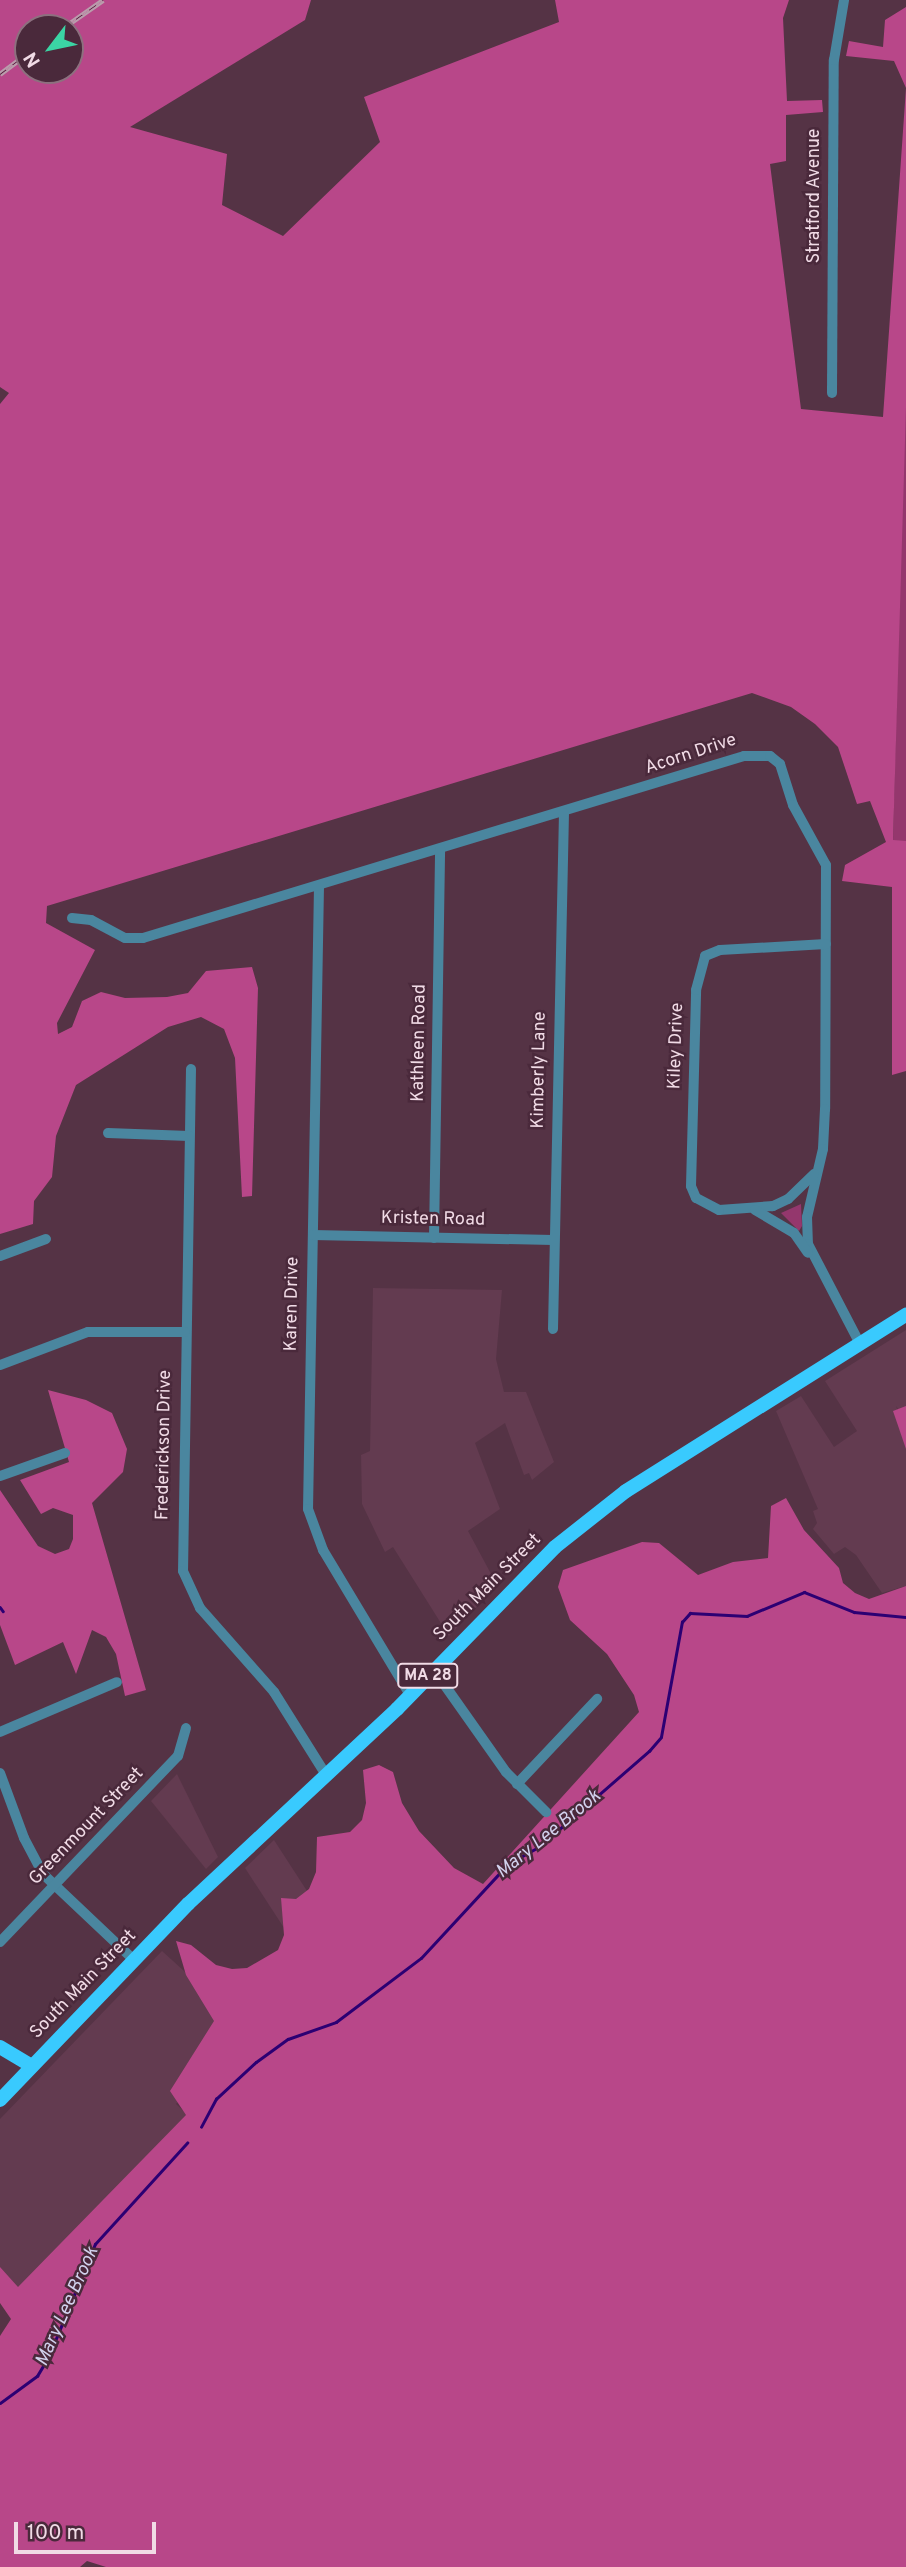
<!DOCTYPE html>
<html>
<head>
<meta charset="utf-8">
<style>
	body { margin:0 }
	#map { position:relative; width:906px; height:2567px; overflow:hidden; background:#553345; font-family:Overpass,sans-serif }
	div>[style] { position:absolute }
	.built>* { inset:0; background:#633b50 }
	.green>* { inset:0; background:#94376d }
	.forest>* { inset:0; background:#b84789 }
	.stream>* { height:2.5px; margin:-1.25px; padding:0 1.25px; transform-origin:1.25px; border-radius:1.25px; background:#2c0073 }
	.minor>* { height:10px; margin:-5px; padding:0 5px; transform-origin:5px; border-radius:5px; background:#4a869f }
	.major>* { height:14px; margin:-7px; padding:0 7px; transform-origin:7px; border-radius:7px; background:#39cafe }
	.rail>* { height:5px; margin-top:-2.5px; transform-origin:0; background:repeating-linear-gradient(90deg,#4a293b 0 8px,#b99eac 0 16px); box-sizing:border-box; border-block:2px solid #b99eac }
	span { translate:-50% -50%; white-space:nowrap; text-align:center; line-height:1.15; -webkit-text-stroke:5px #4a293b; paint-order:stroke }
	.shield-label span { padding:2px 5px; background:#4a293b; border:2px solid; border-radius:5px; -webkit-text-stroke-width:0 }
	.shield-label { font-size:16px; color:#f1dbe6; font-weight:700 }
	.street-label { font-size:18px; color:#f1dbe6 }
	.water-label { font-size:19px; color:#d2d1ed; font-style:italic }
	.north { position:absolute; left:14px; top:14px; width:70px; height:70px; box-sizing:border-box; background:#4a293b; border:2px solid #8d707f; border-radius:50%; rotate:238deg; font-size:19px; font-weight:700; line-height:28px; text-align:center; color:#f1dbe6 }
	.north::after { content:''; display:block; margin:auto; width:24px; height:32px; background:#3bd4a4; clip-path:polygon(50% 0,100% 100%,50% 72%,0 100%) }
	.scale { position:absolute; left:14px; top:2522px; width:142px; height:32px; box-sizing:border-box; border:4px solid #f1dbe6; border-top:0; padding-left:9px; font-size:21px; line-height:24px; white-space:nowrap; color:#f1dbe6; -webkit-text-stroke:5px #4a293b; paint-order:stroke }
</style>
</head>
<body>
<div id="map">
	<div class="built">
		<div style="clip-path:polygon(373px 1288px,502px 1290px,496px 1359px,504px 1392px,526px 1392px,554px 1462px,532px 1480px,529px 1473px,524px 1475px,505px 1423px,475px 1443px,500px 1509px,468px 1531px,497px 1585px,449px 1636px,393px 1547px,385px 1552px,362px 1504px,361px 1455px,370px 1451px)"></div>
		<div style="clip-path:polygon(906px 1330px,906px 1421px,896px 1406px,906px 1436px,906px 1586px,882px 1593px,856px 1555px,845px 1547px,834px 1554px,813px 1529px,817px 1523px,813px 1511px,818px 1509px,776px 1411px,801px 1396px,834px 1447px,857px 1431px,825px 1381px)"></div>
		<div style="clip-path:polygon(177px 1774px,218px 1857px,206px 1869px,151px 1801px)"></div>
		<div style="clip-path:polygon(274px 1840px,355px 1965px,323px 1988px,245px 1868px)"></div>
		<div style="clip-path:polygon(162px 1951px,248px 2029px,176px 2104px,205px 2131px,55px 2317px,0 2303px,0 2119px)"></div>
	</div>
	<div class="green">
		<div style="clip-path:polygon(904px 407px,906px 407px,906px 841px,893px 841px)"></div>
		<div style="clip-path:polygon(801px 1204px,802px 1226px,799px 1231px,781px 1213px)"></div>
	</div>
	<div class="forest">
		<div style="clip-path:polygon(evenodd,0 0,311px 0,305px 20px,130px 127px,227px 154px,222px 205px,283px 236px,380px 142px,364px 97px,559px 22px,555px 0,789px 0,783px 18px,787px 101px,822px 100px,823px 112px,786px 115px,786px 161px,770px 164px,801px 409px,883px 417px,906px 88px,894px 61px,846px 56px,849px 41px,883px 47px,885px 20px,906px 7px,906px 407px,893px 840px,906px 841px,906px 1071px,892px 1075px,892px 887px,842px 881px,845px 865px,886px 842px,870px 801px,857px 804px,838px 747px,815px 724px,791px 707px,752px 693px,47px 906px,46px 923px,95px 950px,57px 1023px,58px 1034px,72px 1027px,82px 1001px,101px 992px,125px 998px,167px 997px,188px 993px,206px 971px,252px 967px,258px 988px,252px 1196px,242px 1197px,235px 1058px,224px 1029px,201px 1017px,168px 1027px,76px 1085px,56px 1136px,52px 1177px,34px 1201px,33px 1224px,0 1234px,0 404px,9px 393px,0 387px,0 0,28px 28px,70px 28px,70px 70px,28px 70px,28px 28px)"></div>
		<div style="clip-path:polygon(48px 1390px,86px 1400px,112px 1413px,127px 1449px,123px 1472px,92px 1503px,146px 1690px,125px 1696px,116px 1654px,106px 1637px,92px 1630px,76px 1674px,63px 1642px,15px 1665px,0 1625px,0 1490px,38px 1546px,55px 1554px,69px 1549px,73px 1539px,73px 1515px,53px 1508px,41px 1514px,20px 1480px,69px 1462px)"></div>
		<div style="clip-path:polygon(906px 1406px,906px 1449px,893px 1411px)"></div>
		<div style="clip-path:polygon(786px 1498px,804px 1530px,839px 1568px,843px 1583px,855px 1593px,869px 1599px,906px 1586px,906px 2567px,106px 2567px,87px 2561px,80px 2567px,0 2567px,0 2336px,11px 2319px,0 2303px,0 2267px,18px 2287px,186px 2115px,170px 2091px,214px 2021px,186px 1975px,176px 1941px,191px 1945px,216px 1965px,232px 1969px,247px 1968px,278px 1950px,284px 1935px,281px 1898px,296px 1899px,309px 1889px,316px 1872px,317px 1837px,350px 1832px,362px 1820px,366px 1803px,363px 1770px,379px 1765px,393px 1772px,402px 1803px,419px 1831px,454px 1868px,483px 1884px,639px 1712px,634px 1695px,607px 1654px,570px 1620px,558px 1587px,563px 1570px,642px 1542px,659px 1543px,698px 1575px,733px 1562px,768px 1558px,771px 1506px)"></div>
	</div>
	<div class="stream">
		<div style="left:0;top:1607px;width:5px;rotate:53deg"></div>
		<div style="left:201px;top:2127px;width:32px;rotate:-62deg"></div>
		<div style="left:216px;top:2099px;width:54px;rotate:-42.8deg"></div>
		<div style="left:256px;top:2062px;width:39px;rotate:-36deg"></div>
		<div style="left:288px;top:2039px;width:51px;rotate:-19.5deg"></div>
		<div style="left:336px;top:2022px;width:106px;rotate:-37deg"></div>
		<div style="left:421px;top:1958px;width:128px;rotate:-47.2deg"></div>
		<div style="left:508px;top:1864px;width:37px;rotate:-29deg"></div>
		<div style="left:540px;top:1846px;width:145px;rotate:-41.1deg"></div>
		<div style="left:649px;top:1751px;width:18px;rotate:-49deg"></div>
		<div style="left:661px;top:1737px;width:117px;rotate:-79.7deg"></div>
		<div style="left:682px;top:1622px;width:12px;rotate:-48deg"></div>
		<div style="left:690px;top:1613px;width:57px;rotate:3deg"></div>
		<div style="left:747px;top:1616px;width:62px;rotate:-22.8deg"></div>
		<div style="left:804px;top:1592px;width:54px;rotate:21.8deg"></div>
		<div style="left:854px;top:1612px;width:52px;rotate:5.5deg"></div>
		<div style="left:0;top:2403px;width:46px;rotate:-36.1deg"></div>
		<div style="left:37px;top:2376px;width:21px;rotate:-59deg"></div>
		<div style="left:48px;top:2358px;width:123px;rotate:-67.6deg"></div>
		<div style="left:95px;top:2244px;width:137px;rotate:-47.7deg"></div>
	</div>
	<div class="minor">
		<div style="left:832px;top:393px;width:333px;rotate:-89.7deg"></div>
		<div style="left:834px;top:60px;width:61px;rotate:-80.5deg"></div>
		<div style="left:319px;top:886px;width:623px;rotate:91.01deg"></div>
		<div style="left:308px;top:1509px;width:44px;rotate:69.9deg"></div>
		<div style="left:323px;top:1550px;width:169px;rotate:59deg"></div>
		<div style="left:72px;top:918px;width:19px;rotate:6deg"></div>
		<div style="left:91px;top:920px;width:38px;rotate:28deg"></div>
		<div style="left:125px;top:938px;width:18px"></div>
		<div style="left:143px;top:938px;width:628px;rotate:-16.85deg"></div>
		<div style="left:744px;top:756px;width:26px"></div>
		<div style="left:770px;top:756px;width:13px;rotate:39deg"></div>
		<div style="left:780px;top:764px;width:43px;rotate:72.4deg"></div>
		<div style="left:793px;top:805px;width:68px;rotate:61.2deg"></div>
		<div style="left:826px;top:865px;width:244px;rotate:90.2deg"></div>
		<div style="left:825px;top:1109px;width:40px;rotate:92.9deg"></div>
		<div style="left:823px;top:1149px;width:70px;rotate:103.2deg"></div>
		<div style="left:807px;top:1217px;width:27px;rotate:88deg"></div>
		<div style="left:808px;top:1244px;width:113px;rotate:62.5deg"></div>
		<div style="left:191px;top:1069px;width:502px;rotate:90.91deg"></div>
		<div style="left:183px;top:1571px;width:41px;rotate:65.3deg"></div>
		<div style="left:200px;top:1608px;width:112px;rotate:48.6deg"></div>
		<div style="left:274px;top:1692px;width:98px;rotate:57.9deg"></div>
		<div style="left:108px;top:1133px;width:81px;rotate:2.1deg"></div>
		<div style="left:814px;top:1174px;width:36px;rotate:136deg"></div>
		<div style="left:788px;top:1199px;width:17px;rotate:155deg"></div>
		<div style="left:773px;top:1206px;width:54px;rotate:175.8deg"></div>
		<div style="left:719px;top:1210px;width:26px;rotate:-152deg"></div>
		<div style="left:696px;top:1198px;width:13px;rotate:-113deg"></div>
		<div style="left:691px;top:1186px;width:196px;rotate:-88.5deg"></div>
		<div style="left:696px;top:990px;width:35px;rotate:-75deg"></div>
		<div style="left:705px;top:956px;width:16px;rotate:-22deg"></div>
		<div style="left:720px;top:950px;width:106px;rotate:-3.2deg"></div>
		<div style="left:755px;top:1210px;width:45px;rotate:30.5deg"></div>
		<div style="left:794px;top:1233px;width:24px;rotate:55deg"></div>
		<div style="left:313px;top:1235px;width:240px;rotate:1.2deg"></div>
		<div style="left:434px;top:1238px;width:389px;rotate:-89.1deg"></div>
		<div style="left:0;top:1256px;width:49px;rotate:-20.3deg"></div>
		<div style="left:553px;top:1329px;width:516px;rotate:-88.78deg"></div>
		<div style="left:0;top:1365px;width:94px;rotate:-20.6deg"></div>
		<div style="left:88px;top:1332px;width:97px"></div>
		<div style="left:0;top:1476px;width:69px;rotate:-19.5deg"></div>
		<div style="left:434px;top:1670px;width:125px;rotate:54.8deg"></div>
		<div style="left:506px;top:1772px;width:57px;rotate:45deg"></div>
		<div style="left:0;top:1732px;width:127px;rotate:-23.1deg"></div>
		<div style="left:0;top:1773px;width:69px;rotate:69.7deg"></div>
		<div style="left:24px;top:1838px;width:41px;rotate:62.2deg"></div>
		<div style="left:43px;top:1874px;width:125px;rotate:43.4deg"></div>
		<div style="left:517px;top:1784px;width:117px;rotate:-46.7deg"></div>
		<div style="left:0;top:1942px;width:257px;rotate:-46.3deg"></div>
		<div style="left:178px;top:1756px;width:29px;rotate:-74deg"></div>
	</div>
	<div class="major">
		<div style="left:0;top:2047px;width:37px;rotate:31deg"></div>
		<div style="left:0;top:2100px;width:272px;rotate:-46.2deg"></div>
		<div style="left:188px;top:1904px;width:286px;rotate:-43deg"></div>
		<div style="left:397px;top:1709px;width:226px;rotate:-45.7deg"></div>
		<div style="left:555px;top:1547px;width:90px;rotate:-38.3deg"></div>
		<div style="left:626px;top:1491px;width:331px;rotate:-32.2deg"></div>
	</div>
	<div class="rail">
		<div style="left:63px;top:28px;width:49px;rotate:-35deg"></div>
		<div style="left:0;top:74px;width:35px;rotate:-37deg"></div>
	</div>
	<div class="shield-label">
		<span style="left:428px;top:1676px">MA 28</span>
	</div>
	<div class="street-label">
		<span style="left:815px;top:196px;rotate:-90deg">Stratford Avenue</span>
		<span style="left:691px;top:755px;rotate:-18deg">Acorn Drive</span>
		<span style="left:420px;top:1043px;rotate:-89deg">Kathleen Road</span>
		<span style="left:677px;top:1046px;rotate:-88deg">Kiley Drive</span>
		<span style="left:540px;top:1070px;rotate:-89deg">Kimberly Lane</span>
		<span style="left:433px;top:1220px;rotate:1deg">Kristen Road</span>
		<span style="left:293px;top:1304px;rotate:-89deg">Karen Drive</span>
		<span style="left:165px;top:1445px;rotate:-89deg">Frederickson Drive</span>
		<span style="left:488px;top:1588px;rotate:-45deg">South Main Street</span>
		<span style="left:87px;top:1827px;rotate:-46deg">Greenmount Street</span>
		<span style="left:84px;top:1985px;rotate:-46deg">South Main Street</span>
	</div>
	<div class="water-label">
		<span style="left:549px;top:1835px;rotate:-39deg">Mary Lee Brook</span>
		<span style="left:68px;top:2307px;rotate:-66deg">Mary Lee Brook</span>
	</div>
	<div class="north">N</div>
	<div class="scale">100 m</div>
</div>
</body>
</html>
